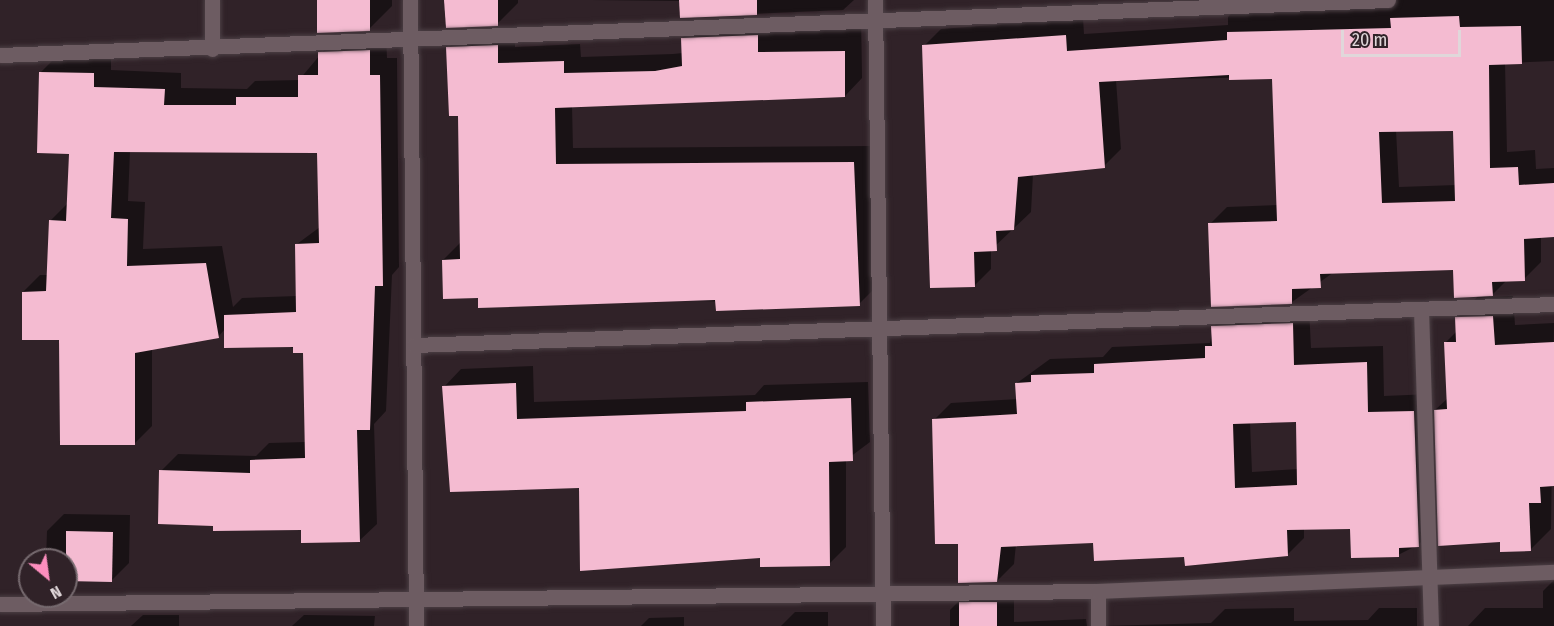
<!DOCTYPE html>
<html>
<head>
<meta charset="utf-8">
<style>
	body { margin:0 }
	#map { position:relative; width:1554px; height:626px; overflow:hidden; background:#302228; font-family:"Fira Sans Condensed",sans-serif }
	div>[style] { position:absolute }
	.shadow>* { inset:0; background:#0007 }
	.building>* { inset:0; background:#f4bbd1 }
	.roads { filter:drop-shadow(0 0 2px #4c4045) drop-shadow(0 0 2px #4c4045) }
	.minor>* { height:15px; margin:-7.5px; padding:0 7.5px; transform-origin:7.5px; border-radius:7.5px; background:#6d5c62 }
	span { translate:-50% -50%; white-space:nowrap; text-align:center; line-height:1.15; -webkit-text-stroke:6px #302228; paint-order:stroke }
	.north { position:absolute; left:18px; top:548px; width:60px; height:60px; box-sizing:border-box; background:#302228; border:2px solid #766a6f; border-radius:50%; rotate:151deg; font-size:16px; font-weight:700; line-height:24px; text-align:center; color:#e0d7da }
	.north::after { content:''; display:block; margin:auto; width:21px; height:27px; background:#fd8ebe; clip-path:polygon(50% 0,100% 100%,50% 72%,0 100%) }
	.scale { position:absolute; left:1341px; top:30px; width:120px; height:27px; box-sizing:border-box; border:3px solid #e0d7da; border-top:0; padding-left:8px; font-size:18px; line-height:21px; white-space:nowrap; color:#e0d7da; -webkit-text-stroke:4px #302228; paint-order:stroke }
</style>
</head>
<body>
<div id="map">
	<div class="shadow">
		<div style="clip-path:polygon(318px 0,392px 0,392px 6px,369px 29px)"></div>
		<div style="clip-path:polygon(446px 0,518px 0,518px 3px,497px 24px)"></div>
		<div style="clip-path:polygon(590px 0,854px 0,843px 10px,681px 17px,680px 1px)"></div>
		<div style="clip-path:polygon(evenodd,1244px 0,1554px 0,1554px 61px,1505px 63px,1507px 152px,1535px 150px,1536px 169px,1554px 168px,1554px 236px,1541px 236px,1541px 262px,1524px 279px,1507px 280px,1490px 297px,1513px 296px,1515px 325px,1554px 323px,1551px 529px,1530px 550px,1501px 541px,1435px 410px,1448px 398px,1445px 343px,1457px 331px,1457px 318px,1479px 295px,1455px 268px,1334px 272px,1292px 302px,1210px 224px,1227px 207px,1278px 205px,1273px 77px,1116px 80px,1121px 149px,1104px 166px,1033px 174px,1031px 212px,991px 250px,991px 269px,974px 286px,924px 46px,941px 29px,1083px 18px,1084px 34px,1228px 25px,1228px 17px,1244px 0,1396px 130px,1455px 130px,1456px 185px,1399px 187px,1396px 130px)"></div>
		<div style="clip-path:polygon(861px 15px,862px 78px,845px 96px,572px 106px,573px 148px,871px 146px,876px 287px,859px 304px,479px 297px,443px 260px,460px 243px,460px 114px,448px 48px,465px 31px,515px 29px,515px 47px,580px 44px,581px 57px,673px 54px,683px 53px,682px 38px,699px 21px)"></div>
		<div style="clip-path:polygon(evenodd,386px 34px,387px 58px,397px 58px,399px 267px,392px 275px,386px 411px,374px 424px,377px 524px,359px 541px,303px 528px,214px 524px,161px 471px,178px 454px,256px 456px,269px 443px,306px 442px,304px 351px,225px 329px,218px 337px,152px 348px,152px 426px,135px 443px,23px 292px,40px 275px,48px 275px,51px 220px,68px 203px,70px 152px,41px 72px,58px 55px,111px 57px,111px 70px,181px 73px,181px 88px,247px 89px,255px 81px,299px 80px,336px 36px,386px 34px,130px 151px,318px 152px,320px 227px,297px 244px,297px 296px,242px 298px,233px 307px,222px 246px,143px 249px,145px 202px,128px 201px,130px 151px)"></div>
		<div style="clip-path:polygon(evenodd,1309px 307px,1311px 348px,1383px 346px,1384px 396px,1431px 394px,1435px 528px,1418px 545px,1398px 555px,1352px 528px,1304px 529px,1304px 538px,1287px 555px,1186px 555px,1095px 541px,1016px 544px,1014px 564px,997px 581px,959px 542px,934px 420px,951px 403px,1018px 399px,1017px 383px,1050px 359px,1103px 357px,1112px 347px,1210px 343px,1213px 327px,1230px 310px,1309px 307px,1297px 420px,1298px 469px,1252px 472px,1250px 422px,1297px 420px)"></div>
		<div style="clip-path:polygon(533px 366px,534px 402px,755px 395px,764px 385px,868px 382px,870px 442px,846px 460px,846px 547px,829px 564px,761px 557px,582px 570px,580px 487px,444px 387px,461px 369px)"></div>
		<div style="clip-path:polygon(64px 514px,130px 515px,129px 563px,112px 580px,66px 580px,66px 560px,46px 560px,47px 531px)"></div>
		<div style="clip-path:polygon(1554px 580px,1554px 626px,1468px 626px,1485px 608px,1543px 608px,1543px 591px)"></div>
		<div style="clip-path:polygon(1014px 586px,1014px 622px,1086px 619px,1087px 626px,950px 626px,950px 610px,967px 593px)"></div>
		<div style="clip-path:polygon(1294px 608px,1294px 621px,1368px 620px,1379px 608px,1417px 608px,1417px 626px,1101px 626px,1211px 623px,1225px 609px)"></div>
		<div style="clip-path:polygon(795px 612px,828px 612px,828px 626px,781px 626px)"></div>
		<div style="clip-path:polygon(143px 615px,179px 615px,179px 626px,131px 626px)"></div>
		<div style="clip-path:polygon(304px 615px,375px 616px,374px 626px,292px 626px)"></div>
		<div style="clip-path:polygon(684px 617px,684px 626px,641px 626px,649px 618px)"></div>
	</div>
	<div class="building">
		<div style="clip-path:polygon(317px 0,370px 0,370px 31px,317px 33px)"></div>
		<div style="clip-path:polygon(444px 0,498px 0,498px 26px,446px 28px)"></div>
		<div style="clip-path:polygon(679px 0,757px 0,757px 15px,680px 18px)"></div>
		<div style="clip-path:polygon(evenodd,1459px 16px,1460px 27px,1521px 26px,1522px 64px,1489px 65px,1490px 168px,1518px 167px,1519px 185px,1554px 183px,1554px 237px,1524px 239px,1525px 281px,1492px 282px,1493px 296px,1454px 298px,1453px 270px,1320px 274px,1321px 288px,1292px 289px,1292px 304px,1211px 307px,1208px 223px,1277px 221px,1272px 79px,1229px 80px,1229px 75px,1099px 82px,1105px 168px,1018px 177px,1014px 230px,996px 231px,997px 251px,974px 252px,975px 287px,930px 288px,922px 45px,1066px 35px,1067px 51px,1227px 40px,1227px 32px,1391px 28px,1390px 18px,1459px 16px,1453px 131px,1455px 201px,1382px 203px,1379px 132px,1453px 131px)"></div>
		<div style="clip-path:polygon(758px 35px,758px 52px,845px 51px,845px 97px,555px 108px,556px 164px,854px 162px,860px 306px,716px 311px,715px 300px,478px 308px,478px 298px,443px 299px,442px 260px,460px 259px,458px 116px,449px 116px,446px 47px,498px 45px,498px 63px,564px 61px,564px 73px,655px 71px,682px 66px,681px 38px)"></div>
		<div style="clip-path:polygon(370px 50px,370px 75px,380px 75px,383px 286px,375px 286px,370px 430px,357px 430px,360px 542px,301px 543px,301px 530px,213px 531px,213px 526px,158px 524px,159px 470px,250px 473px,250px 460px,305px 458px,303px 353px,293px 353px,293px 347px,224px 348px,224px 315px,296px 312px,295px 244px,319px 243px,317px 153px,114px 152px,111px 218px,128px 219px,127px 266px,206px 263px,219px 338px,135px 353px,135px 445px,60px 445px,59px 340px,22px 340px,22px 292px,46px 291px,49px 220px,66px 221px,69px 154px,37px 153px,39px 72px,94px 73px,94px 87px,165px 89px,164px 105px,236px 105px,236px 97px,298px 97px,298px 75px,318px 75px,318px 52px)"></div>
		<div style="clip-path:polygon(1493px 316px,1495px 345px,1554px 342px,1554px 486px,1540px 487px,1541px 503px,1529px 503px,1531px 551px,1500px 552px,1500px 542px,1438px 546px,1434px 410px,1447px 409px,1444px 342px,1456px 342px,1455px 317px)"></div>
		<div style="clip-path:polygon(evenodd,1293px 323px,1294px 365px,1367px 362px,1368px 412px,1414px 411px,1419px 547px,1399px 548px,1399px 557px,1351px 558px,1350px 529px,1287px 530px,1288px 556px,1185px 566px,1184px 557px,1094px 561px,1093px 543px,1001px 547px,997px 582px,958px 583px,958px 544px,935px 544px,932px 419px,1017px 414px,1015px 383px,1031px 382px,1031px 375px,1094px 373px,1094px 364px,1205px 358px,1205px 346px,1212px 346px,1211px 326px,1293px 323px,1296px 422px,1297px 485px,1235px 488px,1233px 424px,1296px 422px)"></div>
		<div style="clip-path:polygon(516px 383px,517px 419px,746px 411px,746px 402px,851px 398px,853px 461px,829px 462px,830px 566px,760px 567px,760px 558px,580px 571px,579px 488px,450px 492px,442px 386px)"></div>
		<div style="clip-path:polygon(66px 531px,113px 532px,112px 582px,66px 581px)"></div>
		<div style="clip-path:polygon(959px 602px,997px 602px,997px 626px,959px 626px)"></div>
	</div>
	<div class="roads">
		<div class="minor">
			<div style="left:212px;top:0;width:49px;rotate:90deg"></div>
			<div style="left:410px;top:0;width:626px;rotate:89.45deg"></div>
			<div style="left:875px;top:0;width:626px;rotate:89.27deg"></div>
			<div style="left:0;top:55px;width:1389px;rotate:-2.27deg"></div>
			<div style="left:1421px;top:309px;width:317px;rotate:88.2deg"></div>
			<div style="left:414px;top:345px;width:1141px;rotate:-2.06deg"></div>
			<div style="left:1098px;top:591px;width:35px;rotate:90deg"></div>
			<div style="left:0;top:604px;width:1098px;rotate:-0.68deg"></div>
			<div style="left:1098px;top:591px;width:456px;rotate:-2.4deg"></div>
		</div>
	</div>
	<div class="north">N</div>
	<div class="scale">20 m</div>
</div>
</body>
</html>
